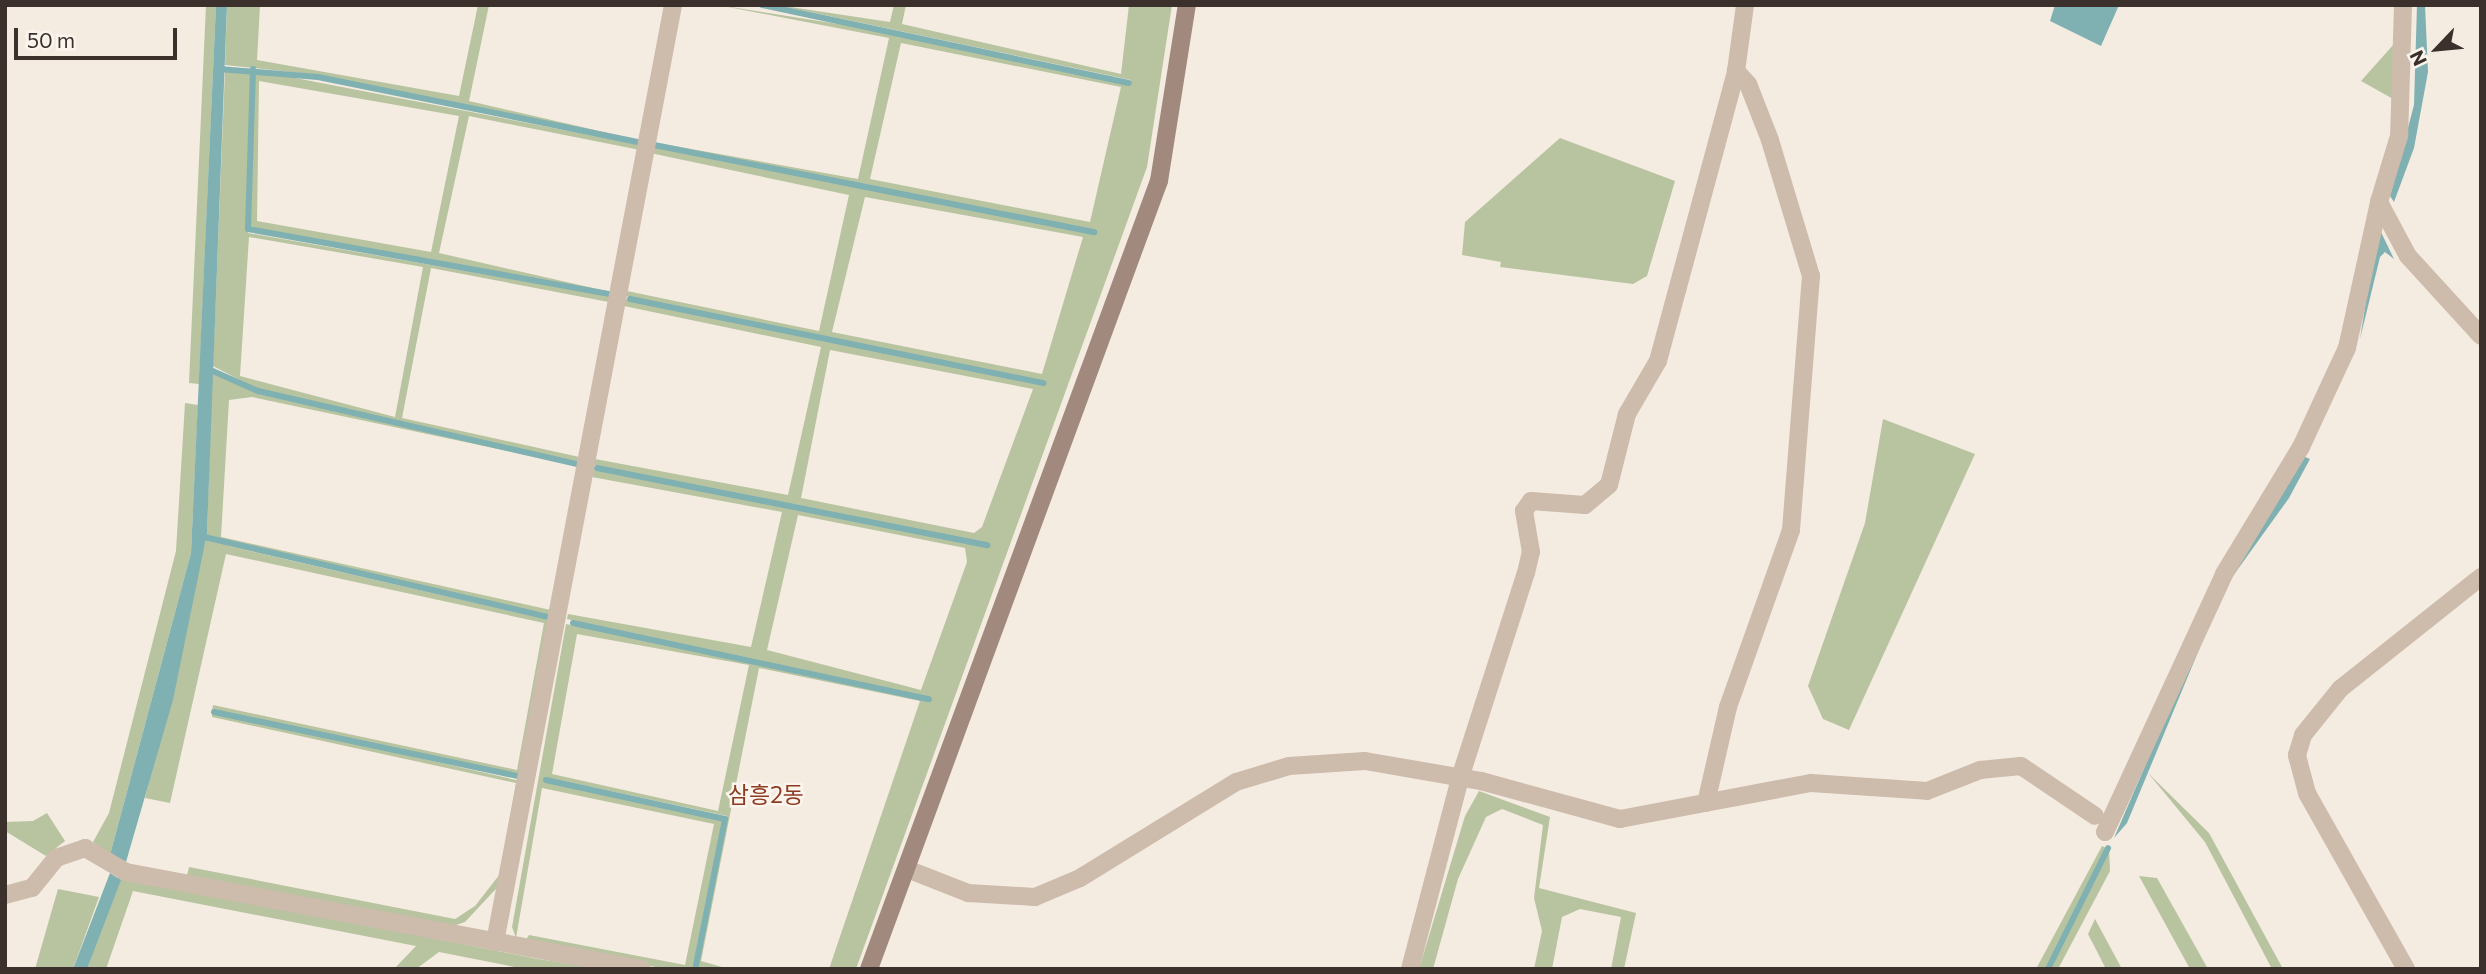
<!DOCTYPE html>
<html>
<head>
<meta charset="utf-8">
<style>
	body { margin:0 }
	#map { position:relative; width:2486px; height:974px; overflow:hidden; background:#f4ebe1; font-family:Commissioner,"Noto Sans KR",sans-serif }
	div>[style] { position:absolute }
	.green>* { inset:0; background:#b8c4a0 }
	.water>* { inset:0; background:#7fb0b2 }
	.stream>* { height:6px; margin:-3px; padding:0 3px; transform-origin:3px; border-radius:3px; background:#7fb0b2 }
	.street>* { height:18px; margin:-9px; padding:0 9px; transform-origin:9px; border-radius:9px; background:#cdbbac }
	.secondary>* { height:18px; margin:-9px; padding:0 9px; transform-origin:9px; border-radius:9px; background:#a18a7d }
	span { translate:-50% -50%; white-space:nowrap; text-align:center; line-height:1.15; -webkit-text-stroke:5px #fbf5ee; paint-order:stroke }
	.quarter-label { font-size:23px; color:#8c3b22 }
	.frame { position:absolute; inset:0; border:7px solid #3b302b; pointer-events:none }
	.north { position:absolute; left:2402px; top:14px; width:70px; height:70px; -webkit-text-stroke:5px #fbf5ee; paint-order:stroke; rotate:244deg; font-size:19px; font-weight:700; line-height:28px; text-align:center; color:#3b302b }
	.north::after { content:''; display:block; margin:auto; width:24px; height:32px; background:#3b302b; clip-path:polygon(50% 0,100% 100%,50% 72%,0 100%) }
	.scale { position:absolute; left:14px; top:28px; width:163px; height:32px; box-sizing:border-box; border:4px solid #3b302b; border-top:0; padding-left:9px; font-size:21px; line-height:24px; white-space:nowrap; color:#3b302b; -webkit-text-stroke:5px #fbf5ee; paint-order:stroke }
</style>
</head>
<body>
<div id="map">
	<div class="green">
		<div style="clip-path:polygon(206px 5px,216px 5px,199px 384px,189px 383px)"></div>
		<div style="clip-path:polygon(227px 5px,260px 5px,257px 60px,459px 96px,478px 5px,489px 5px,469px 101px,643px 141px,318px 75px,225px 65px)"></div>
		<div style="clip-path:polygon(evenodd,718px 5px,895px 33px,1130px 85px,1131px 80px,777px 5px,890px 22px,894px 5px,906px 5px,902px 24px,1121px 74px,1129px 5px,1172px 5px,1147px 167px,856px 969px,829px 969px,920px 701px,759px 668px,701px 961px,729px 969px,667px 969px,523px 944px,529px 935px,685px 965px,714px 824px,542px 788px,516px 938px,512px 927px,566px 624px,932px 698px,567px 619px,568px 614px,751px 647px,782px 512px,592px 477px,594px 469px,989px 546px,594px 465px,595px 459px,788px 495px,821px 347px,624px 306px,625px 299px,1046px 382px,626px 296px,627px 291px,819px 331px,849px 195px,650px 153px,651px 147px,1099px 231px,652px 142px,858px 179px,889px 38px,718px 5px,901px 43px,1121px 87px,1090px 222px,870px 179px,901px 43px,718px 5px,865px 197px,1083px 237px,1042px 374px,832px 332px,865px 197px,718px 5px,830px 350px,1033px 389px,982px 527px,974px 533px,801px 498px,830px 350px,718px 5px,798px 515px,965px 548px,967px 562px,921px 690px,767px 650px,798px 515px,718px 5px,577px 634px,749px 665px,718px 811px,552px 774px,577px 634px,718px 5px,550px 778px,727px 816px,696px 967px,722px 820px,550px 778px)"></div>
		<div style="clip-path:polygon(2394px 44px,2395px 100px,2361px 81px)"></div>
		<div style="clip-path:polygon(evenodd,251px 70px,248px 233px,615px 297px,614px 303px,431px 268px,402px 418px,584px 458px,584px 463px,259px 390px,213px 366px,225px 71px,251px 70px,249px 237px,423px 267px,395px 417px,240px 376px,249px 237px)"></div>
		<div style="clip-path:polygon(evenodd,254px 70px,641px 145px,640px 150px,469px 116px,439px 253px,615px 293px,250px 228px,254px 70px,259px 81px,459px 116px,431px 252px,257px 221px,259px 81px)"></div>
		<div style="clip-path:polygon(1560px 138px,1675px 181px,1647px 276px,1633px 284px,1500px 267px,1501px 262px,1462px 255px,1465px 222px)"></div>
		<div style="clip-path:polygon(212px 372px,259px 394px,583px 467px,252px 397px,229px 400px,221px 537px,555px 611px,554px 617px,223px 545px,554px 621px,525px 775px,212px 711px,525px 782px,506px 878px,465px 922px,450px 927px,187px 876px,189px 867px,455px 919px,475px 906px,500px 874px,516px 783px,212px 717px,212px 711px,213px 705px,517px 770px,544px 623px,226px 554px,170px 803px,145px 798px,207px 533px)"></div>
		<div style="clip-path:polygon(185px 403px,198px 405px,191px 553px,110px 855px,93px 842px,109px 813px,176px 551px)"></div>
		<div style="clip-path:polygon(1883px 419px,1975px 454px,1849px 730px,1823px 719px,1808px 686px,1865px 523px)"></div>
		<div style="clip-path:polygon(2148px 773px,2209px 833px,2283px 969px,2272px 969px,2205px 842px)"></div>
		<div style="clip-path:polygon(1479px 791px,1550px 817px,1539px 888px,1636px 913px,1624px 969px,1611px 969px,1621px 917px,1580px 909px,1562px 917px,1552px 969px,1534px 969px,1542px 931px,1534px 898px,1543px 825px,1502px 809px,1486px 817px,1458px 879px,1433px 969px,1419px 969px,1465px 816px)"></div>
		<div style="clip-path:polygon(47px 813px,65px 841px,46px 856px,5px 831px,5px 822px,33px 821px)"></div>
		<div style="clip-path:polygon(2102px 846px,2106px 848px,2093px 884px,2046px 969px,2036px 969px)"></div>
		<div style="clip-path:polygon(2109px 849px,2110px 871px,2058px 969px,2051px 969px)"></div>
		<div style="clip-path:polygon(119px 876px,538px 959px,602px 969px,525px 969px,439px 952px,416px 969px,394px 969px,416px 946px,133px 891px,106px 969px,87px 969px)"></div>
		<div style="clip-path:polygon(2139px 876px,2157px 878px,2208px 969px,2190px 969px)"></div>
		<div style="clip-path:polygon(58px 889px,99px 897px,73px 969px,35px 969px)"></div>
		<div style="clip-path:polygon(2095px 919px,2122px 969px,2106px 969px,2088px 934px)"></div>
	</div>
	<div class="water">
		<div style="clip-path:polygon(216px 5px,227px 5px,207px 533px,173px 700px,126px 862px,110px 855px,191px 553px)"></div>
		<div style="clip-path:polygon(2055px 5px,2119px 5px,2101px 46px,2050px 21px)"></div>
		<div style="clip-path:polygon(2417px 5px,2425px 5px,2428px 72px,2414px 148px,2394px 202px,2390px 196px,2414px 105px)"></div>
		<div style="clip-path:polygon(2378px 226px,2394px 259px,2385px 252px,2380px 257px,2360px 339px)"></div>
		<div style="clip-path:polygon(2303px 456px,2310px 459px,2289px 498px,2225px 587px,2127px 823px,2114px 838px,2229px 572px)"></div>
		<div style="clip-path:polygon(110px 873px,121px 880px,87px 969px,73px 969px)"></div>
	</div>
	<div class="stream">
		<div style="left:762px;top:5px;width:375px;rotate:12deg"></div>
		<div style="left:219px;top:69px;width:99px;rotate:4.6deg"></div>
		<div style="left:318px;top:77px;width:331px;rotate:11.5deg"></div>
		<div style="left:253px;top:69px;width:160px;rotate:91.8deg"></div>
		<div style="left:248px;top:229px;width:369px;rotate:10.2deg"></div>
		<div style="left:654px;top:145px;width:449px;rotate:11.2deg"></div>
		<div style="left:630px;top:299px;width:422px;rotate:11.5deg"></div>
		<div style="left:206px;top:368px;width:57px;rotate:23.9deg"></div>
		<div style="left:258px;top:391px;width:332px;rotate:12.9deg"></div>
		<div style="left:597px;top:468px;width:398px;rotate:11.2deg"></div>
		<div style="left:200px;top:536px;width:361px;rotate:13.1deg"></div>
		<div style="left:573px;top:623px;width:364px;rotate:12.1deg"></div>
		<div style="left:214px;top:712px;width:316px;rotate:11.9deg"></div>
		<div style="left:546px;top:780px;width:183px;rotate:12.3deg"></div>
		<div style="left:725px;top:819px;width:149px;rotate:101.2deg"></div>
		<div style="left:2048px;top:969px;width:135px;rotate:-63.6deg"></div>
	</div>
	<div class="street">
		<div style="left:2403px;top:5px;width:131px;rotate:91.7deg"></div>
		<div style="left:2399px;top:136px;width:69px;rotate:106.9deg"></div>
		<div style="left:2379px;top:202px;width:61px;rotate:61.8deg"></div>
		<div style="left:2408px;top:256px;width:108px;rotate:47.6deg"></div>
		<div style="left:1706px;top:803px;width:98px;rotate:-77.1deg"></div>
		<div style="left:1728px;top:707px;width:188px;rotate:-70.4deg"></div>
		<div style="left:1791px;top:530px;width:255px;rotate:-85.5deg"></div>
		<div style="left:1811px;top:276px;width:142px;rotate:-106.8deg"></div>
		<div style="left:1770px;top:140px;width:60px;rotate:-111.4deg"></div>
		<div style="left:1748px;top:84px;width:18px;rotate:-133deg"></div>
		<div style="left:2105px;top:832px;width:284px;rotate:-65.2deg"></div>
		<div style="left:2224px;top:574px;width:149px;rotate:-58.8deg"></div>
		<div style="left:2301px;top:447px;width:109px;rotate:-65.1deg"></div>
		<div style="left:2347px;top:348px;width:149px;rotate:-77.6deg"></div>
		<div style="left:907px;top:869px;width:66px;rotate:21.5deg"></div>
		<div style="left:968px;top:893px;width:67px;rotate:3.4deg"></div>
		<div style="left:1035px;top:897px;width:49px;rotate:-22.9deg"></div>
		<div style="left:1080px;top:878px;width:183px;rotate:-31.6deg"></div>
		<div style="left:1236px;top:782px;width:55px;rotate:-16.8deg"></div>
		<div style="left:1289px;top:766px;width:76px;rotate:-3.8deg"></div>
		<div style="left:1365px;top:761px;width:118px;rotate:9.8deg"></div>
		<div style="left:1481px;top:781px;width:144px;rotate:15.3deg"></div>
		<div style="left:1620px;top:819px;width:194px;rotate:-10.7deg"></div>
		<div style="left:1811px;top:783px;width:116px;rotate:3.9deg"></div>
		<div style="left:1927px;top:791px;width:57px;rotate:-21.6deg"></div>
		<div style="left:1980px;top:770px;width:41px;rotate:-5.6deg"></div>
		<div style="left:2021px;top:766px;width:89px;rotate:34deg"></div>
		<div style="left:5px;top:895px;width:28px;rotate:-15deg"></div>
		<div style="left:32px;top:888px;width:38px;rotate:-51deg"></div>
		<div style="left:56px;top:858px;width:31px;rotate:-19deg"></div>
		<div style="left:85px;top:848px;width:48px;rotate:30.3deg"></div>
		<div style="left:126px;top:872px;width:525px;rotate:10.65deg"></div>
		<div style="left:495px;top:942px;width:954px;rotate:-79.24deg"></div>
		<div style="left:1410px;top:969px;width:197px;rotate:-75.3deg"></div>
		<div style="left:1460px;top:778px;width:215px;rotate:-72.2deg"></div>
		<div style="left:1526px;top:573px;width:22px;rotate:-77deg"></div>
		<div style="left:1531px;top:552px;width:42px;rotate:-99.7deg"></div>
		<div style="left:1524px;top:511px;width:12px;rotate:-55deg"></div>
		<div style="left:1531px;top:501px;width:54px;rotate:4.2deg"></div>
		<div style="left:1585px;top:505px;width:31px;rotate:-40deg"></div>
		<div style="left:1609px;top:485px;width:73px;rotate:-75.8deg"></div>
		<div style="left:1627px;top:414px;width:61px;rotate:-59.7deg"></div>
		<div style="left:1658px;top:361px;width:300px;rotate:-74.9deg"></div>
		<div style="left:1736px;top:71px;width:67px;rotate:-82.2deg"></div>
		<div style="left:2406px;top:969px;width:202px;rotate:-119.4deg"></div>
		<div style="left:2307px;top:793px;width:39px;rotate:-105deg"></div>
		<div style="left:2297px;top:755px;width:21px;rotate:-73deg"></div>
		<div style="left:2303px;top:735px;width:59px;rotate:-51.2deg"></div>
		<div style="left:2340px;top:689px;width:180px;rotate:-38.5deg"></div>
	</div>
	<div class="secondary">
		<div style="left:869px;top:969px;width:840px;rotate:-69.8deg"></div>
		<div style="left:1159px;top:181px;width:178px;rotate:-81deg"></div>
	</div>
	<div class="quarter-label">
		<span style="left:766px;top:794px">삼흥2동</span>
	</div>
	<div class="frame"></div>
	<div class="north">N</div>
	<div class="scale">50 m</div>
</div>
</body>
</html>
